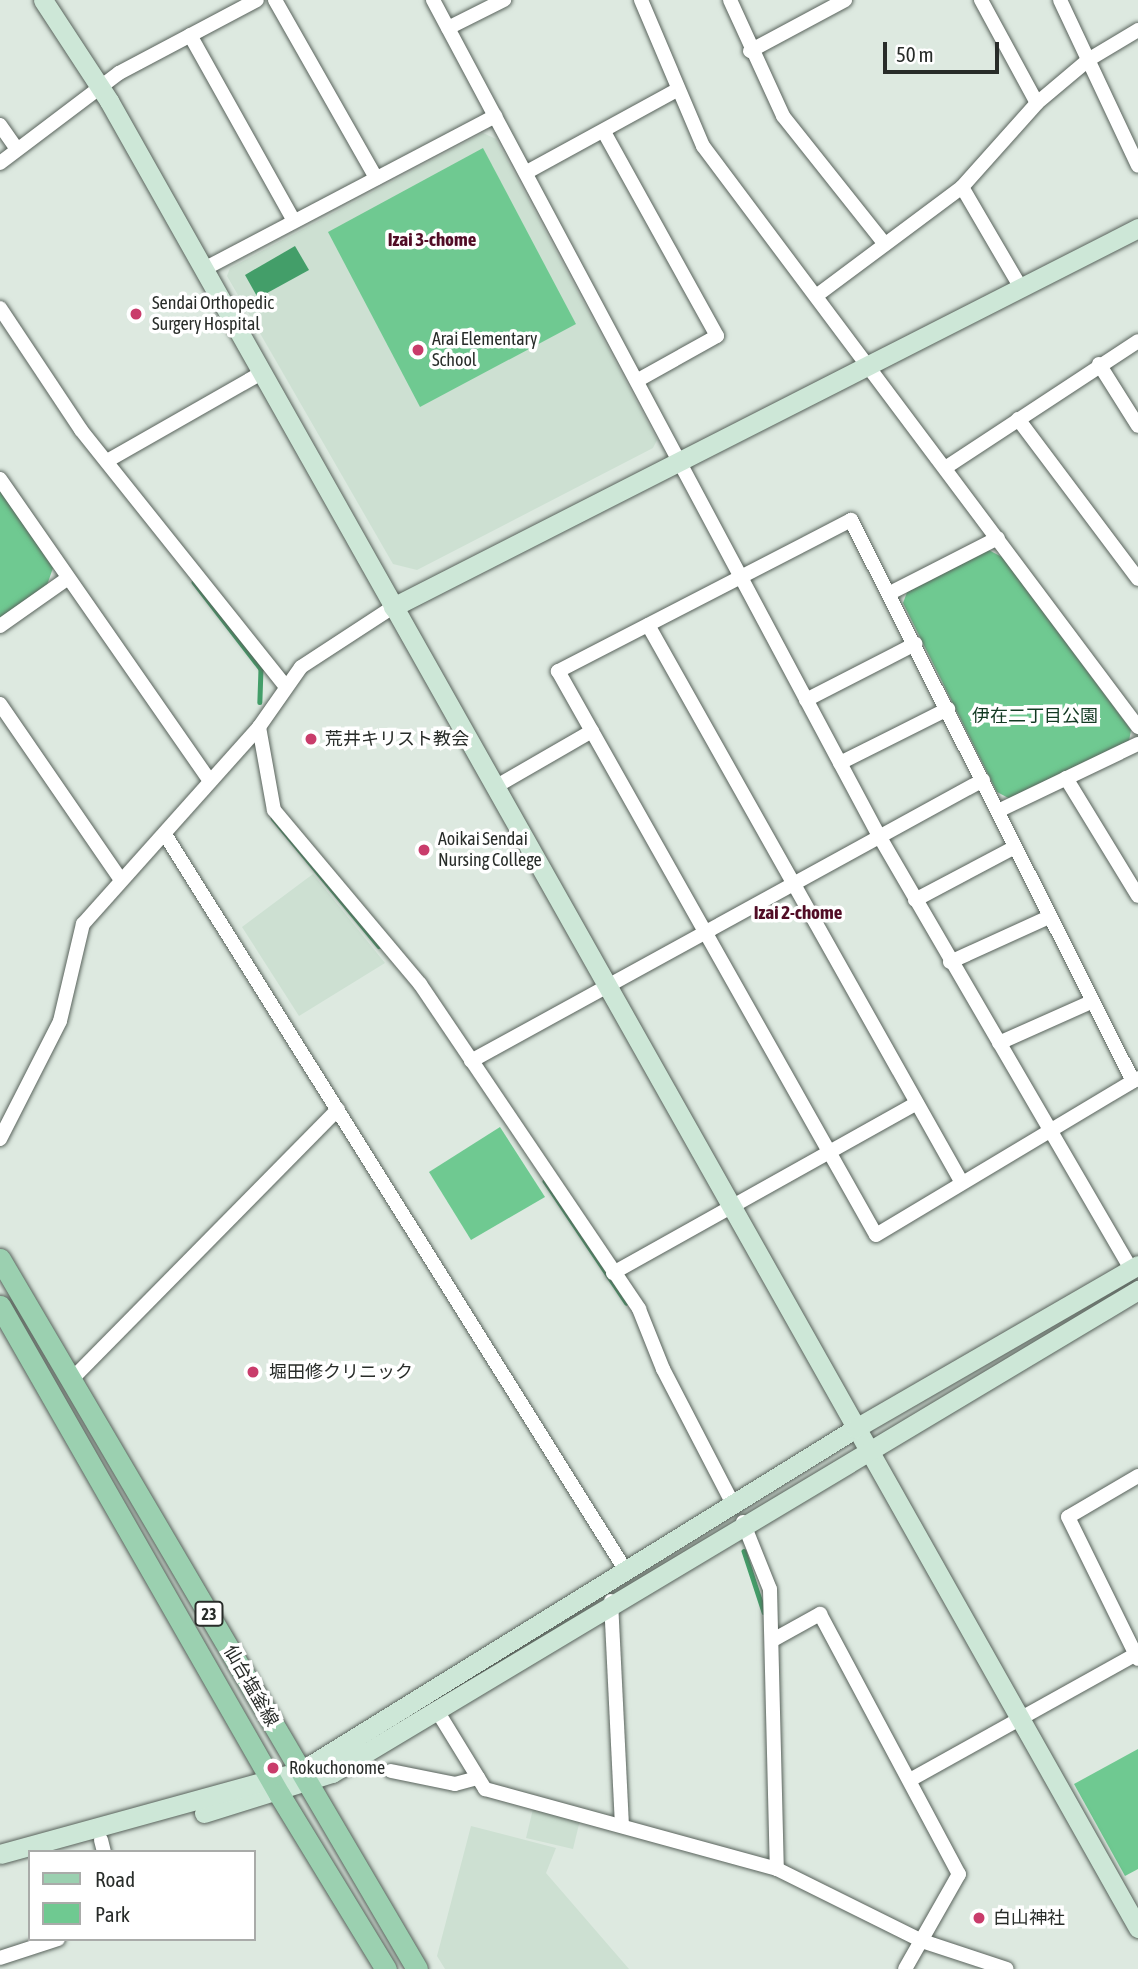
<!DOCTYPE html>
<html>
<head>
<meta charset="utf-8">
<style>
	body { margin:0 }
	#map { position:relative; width:1138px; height:1969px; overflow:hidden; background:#dde9e0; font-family:"Asap Condensed","Noto Sans JP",sans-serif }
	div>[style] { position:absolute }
	.built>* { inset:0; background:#cde0d2 }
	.green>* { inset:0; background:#6fc991 }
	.water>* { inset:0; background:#439e69 }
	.stream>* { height:4.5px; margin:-2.25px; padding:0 2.25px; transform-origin:2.25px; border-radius:2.25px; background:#439e69 }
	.roads { filter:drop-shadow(0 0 2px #59635c) drop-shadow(0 0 2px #59635c) }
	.street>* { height:14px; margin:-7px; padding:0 7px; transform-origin:7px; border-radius:7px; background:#fff }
	.secondary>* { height:19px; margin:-9.5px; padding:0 9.5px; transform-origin:9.5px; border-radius:9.5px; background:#cde7d7 }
	.primary>* { height:21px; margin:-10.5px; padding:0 10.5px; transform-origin:10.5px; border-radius:10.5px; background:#9bd0b0 }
	.dots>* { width:19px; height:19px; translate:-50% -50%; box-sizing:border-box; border:4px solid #fff; border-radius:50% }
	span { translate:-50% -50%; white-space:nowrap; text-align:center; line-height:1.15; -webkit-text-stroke:7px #fff; paint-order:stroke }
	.shield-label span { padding:2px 5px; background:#fff; border:2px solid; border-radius:5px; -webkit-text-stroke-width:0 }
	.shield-label { font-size:16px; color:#282c29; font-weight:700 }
	.poi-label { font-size:18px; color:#282c29 }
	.left { translate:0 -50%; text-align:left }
	.park-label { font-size:18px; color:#133a23 }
	.street-label { font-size:18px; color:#282c29 }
	.neighbourhood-label { font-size:19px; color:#510c25; font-weight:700 }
	.legend { position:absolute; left:28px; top:1850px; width:228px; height:91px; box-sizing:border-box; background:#fff; border:2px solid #a9aba9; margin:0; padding:9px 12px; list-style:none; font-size:21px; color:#282c29 }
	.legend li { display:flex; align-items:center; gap:14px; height:35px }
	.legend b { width:35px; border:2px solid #a9aba9 }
	.scale { position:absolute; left:883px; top:42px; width:116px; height:32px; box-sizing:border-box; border:4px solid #282c29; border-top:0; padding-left:9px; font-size:21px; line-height:24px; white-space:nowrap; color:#282c29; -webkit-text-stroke:5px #fff; paint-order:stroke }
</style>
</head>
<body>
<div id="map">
	<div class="built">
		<div style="clip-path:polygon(483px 133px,496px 139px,657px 440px,653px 448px,417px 570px,393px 564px,227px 276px,230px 268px)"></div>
		<div style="clip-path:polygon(313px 874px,385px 963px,299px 1016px,242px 927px)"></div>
		<div style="clip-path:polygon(533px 1809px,580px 1820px,573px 1849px,526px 1838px)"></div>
		<div style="clip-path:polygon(471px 1826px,556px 1848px,546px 1873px,629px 1969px,445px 1969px,437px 1956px)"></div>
	</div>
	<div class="green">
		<div style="clip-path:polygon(483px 148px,576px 324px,420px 407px,328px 232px)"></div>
		<div style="clip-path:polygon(0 490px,53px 568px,47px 585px,0 619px)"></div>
		<div style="clip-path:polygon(981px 546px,1002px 557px,1131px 730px,1128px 747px,1016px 802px,997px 792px,903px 603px,909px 587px)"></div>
		<div style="clip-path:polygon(500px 1127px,545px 1197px,471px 1240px,429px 1172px)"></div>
		<div style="clip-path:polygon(1138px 1749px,1138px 1869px,1125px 1876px,1074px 1784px)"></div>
	</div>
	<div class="water">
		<div style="clip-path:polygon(295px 246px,309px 270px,258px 298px,245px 275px)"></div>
	</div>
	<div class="stream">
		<div style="left:194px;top:582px;width:110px;rotate:52.4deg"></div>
		<div style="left:261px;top:669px;width:33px;rotate:92deg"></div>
		<div style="left:273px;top:818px;width:166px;rotate:50.4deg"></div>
		<div style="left:545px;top:1181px;width:146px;rotate:56.2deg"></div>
		<div style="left:744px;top:1551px;width:64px;rotate:71.8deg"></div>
	</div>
	<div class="roads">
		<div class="street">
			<div style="left:275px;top:0;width:205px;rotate:60.4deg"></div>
			<div style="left:433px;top:0;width:945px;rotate:61.92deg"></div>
			<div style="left:878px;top:834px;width:503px;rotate:59.82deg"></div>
			<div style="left:641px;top:0;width:159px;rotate:67deg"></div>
			<div style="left:703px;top:146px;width:726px;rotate:53.18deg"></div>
			<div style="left:730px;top:0;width:128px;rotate:65.4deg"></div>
			<div style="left:783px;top:116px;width:162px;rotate:51.5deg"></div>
			<div style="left:981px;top:0;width:117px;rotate:61.5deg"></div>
			<div style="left:1060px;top:0;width:183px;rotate:64.8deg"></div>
			<div style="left:448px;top:28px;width:63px;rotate:-26.6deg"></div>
			<div style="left:190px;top:35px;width:213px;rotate:60.8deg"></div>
			<div style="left:750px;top:51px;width:108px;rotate:-28.2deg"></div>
			<div style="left:0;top:125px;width:29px;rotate:55deg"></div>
			<div style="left:604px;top:132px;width:233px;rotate:61deg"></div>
			<div style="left:717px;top:336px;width:88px;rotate:150.8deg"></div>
			<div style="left:0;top:163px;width:149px;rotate:-37.1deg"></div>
			<div style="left:119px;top:73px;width:156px;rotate:-27.9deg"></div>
			<div style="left:527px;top:172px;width:169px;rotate:-28.7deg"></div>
			<div style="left:962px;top:187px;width:117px;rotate:59.7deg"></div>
			<div style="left:204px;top:269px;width:329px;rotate:-27.7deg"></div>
			<div style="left:816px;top:296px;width:182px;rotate:-36.7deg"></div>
			<div style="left:962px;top:187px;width:113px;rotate:-48.2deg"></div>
			<div style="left:1037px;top:103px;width:67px;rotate:-40.1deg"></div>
			<div style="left:1088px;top:60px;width:58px;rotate:-31deg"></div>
			<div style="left:0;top:308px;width:146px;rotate:56.4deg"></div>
			<div style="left:81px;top:430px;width:327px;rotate:51.4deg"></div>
			<div style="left:1099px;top:364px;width:73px;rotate:57.8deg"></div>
			<div style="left:1018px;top:419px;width:200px;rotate:53.1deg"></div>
			<div style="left:107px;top:461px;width:177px;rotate:-29.7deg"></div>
			<div style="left:945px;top:468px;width:231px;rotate:-33.3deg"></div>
			<div style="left:0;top:479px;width:366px;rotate:55.2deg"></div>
			<div style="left:890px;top:593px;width:121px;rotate:-27deg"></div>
			<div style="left:648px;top:625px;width:640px;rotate:60.63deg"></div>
			<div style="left:0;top:626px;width:83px;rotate:-35.2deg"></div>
			<div style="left:806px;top:700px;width:123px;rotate:-27.2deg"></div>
			<div style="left:0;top:704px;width:214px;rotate:55.5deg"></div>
			<div style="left:259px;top:727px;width:84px;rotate:79.8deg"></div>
			<div style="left:274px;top:810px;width:227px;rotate:50deg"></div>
			<div style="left:420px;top:984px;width:392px;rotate:56deg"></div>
			<div style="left:639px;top:1309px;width:65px;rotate:68.2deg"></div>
			<div style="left:663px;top:1369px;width:152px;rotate:62.6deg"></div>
			<div style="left:840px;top:763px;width:121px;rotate:-26.6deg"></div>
			<div style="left:1066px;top:778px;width:138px;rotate:58.6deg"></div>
			<div style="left:495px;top:787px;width:112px;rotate:-30deg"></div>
			<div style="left:998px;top:811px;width:155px;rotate:-25.6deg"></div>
			<div style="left:166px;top:836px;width:867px;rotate:57.96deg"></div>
			<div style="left:915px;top:900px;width:113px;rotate:-27.9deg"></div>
			<div style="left:950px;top:962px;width:109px;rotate:-24.4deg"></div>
			<div style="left:999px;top:1043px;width:101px;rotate:-24deg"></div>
			<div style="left:471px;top:1061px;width:584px;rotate:-28.76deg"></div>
			<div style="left:1133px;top:1081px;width:628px;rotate:-116.69deg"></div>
			<div style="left:851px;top:520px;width:330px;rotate:152.7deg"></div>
			<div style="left:558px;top:671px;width:647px;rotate:60.58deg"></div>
			<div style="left:876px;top:1235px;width:305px;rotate:-30.9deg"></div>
			<div style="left:0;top:1139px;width:132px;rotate:-63deg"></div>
			<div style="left:60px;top:1021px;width:100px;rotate:-76.7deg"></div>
			<div style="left:83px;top:924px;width:264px;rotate:-48.2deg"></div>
			<div style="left:259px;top:727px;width:73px;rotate:-55deg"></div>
			<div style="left:301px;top:667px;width:110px;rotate:-33.1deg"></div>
			<div style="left:613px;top:1273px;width:348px;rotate:-29.2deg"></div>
			<div style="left:71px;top:1380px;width:380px;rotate:-45.4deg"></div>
			<div style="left:1138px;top:1476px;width:81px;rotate:149.6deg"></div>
			<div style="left:1068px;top:1517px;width:158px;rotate:63.8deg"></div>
			<div style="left:743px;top:1522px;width:72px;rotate:68.1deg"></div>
			<div style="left:770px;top:1589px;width:280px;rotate:88.6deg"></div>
			<div style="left:611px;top:1601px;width:222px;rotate:87.2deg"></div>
			<div style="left:773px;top:1640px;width:54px;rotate:-29deg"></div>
			<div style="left:820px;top:1614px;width:295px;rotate:61.9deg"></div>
			<div style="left:959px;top:1874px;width:109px;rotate:119.6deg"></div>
			<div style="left:436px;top:1709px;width:94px;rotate:58.5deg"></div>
			<div style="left:485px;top:1789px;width:303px;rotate:15.3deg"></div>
			<div style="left:777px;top:1869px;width:162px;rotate:26.4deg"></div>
			<div style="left:922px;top:1941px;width:89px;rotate:18.2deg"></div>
			<div style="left:391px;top:1771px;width:65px;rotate:11.5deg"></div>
			<div style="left:455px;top:1784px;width:24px;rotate:-15deg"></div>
			<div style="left:910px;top:1780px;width:261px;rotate:-29.1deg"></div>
			<div style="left:101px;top:1840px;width:12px;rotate:76deg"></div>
			<div style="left:0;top:1958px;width:61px;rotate:-18.1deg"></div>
		</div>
		<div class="secondary">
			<div style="left:43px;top:0;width:121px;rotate:56.8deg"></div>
			<div style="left:109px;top:101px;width:2097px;rotate:60.61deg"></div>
			<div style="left:393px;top:607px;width:836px;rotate:-26.96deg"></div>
			<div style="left:204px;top:1813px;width:134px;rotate:-17.4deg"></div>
			<div style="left:332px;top:1773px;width:940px;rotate:-30.93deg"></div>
			<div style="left:0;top:1854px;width:312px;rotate:-15.4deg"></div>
			<div style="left:301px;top:1771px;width:652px;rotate:-31.72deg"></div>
			<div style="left:856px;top:1428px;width:326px;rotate:-30deg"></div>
		</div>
		<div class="primary">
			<div style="left:0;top:1259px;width:823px;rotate:59.57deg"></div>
			<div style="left:0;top:1306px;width:562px;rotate:60.24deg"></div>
			<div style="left:279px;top:1794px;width:205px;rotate:58.6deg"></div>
		</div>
	</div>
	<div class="dots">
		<div style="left:136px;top:314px;background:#c93c6b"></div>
		<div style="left:418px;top:350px;background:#c93c6b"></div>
		<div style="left:311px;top:739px;background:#c93c6b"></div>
		<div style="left:424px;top:850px;background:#c93c6b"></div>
		<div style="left:253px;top:1372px;background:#c93c6b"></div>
		<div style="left:273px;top:1768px;background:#c93c6b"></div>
		<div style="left:979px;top:1918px;background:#c93c6b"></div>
	</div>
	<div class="shield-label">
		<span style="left:209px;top:1614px">23</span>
	</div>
	<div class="poi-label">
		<span class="left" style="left:152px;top:314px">Sendai Orthopedic<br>Surgery Hospital</span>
		<span class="left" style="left:432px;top:350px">Arai Elementary<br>School</span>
		<span class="left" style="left:325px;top:739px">荒井キリスト教会</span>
		<span class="left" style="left:438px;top:850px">Aoikai Sendai<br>Nursing College</span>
		<span class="left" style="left:269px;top:1372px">堀田修クリニック</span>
		<span class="left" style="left:289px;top:1768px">Rokuchonome</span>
		<span class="left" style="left:993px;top:1918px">白山神社</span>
	</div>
	<div class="park-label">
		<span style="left:1035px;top:716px">伊在二丁目公園</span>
	</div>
	<div class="street-label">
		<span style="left:251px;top:1686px;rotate:60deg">仙台塩釜線</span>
	</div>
	<div class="neighbourhood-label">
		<span style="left:432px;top:240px">Izai 3-chome</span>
		<span style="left:798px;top:913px">Izai 2-chome</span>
	</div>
	<ul class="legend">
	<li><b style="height:9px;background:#9bd0b0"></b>Road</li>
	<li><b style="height:19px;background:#6fc991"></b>Park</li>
	</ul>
	<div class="scale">50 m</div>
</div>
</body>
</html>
